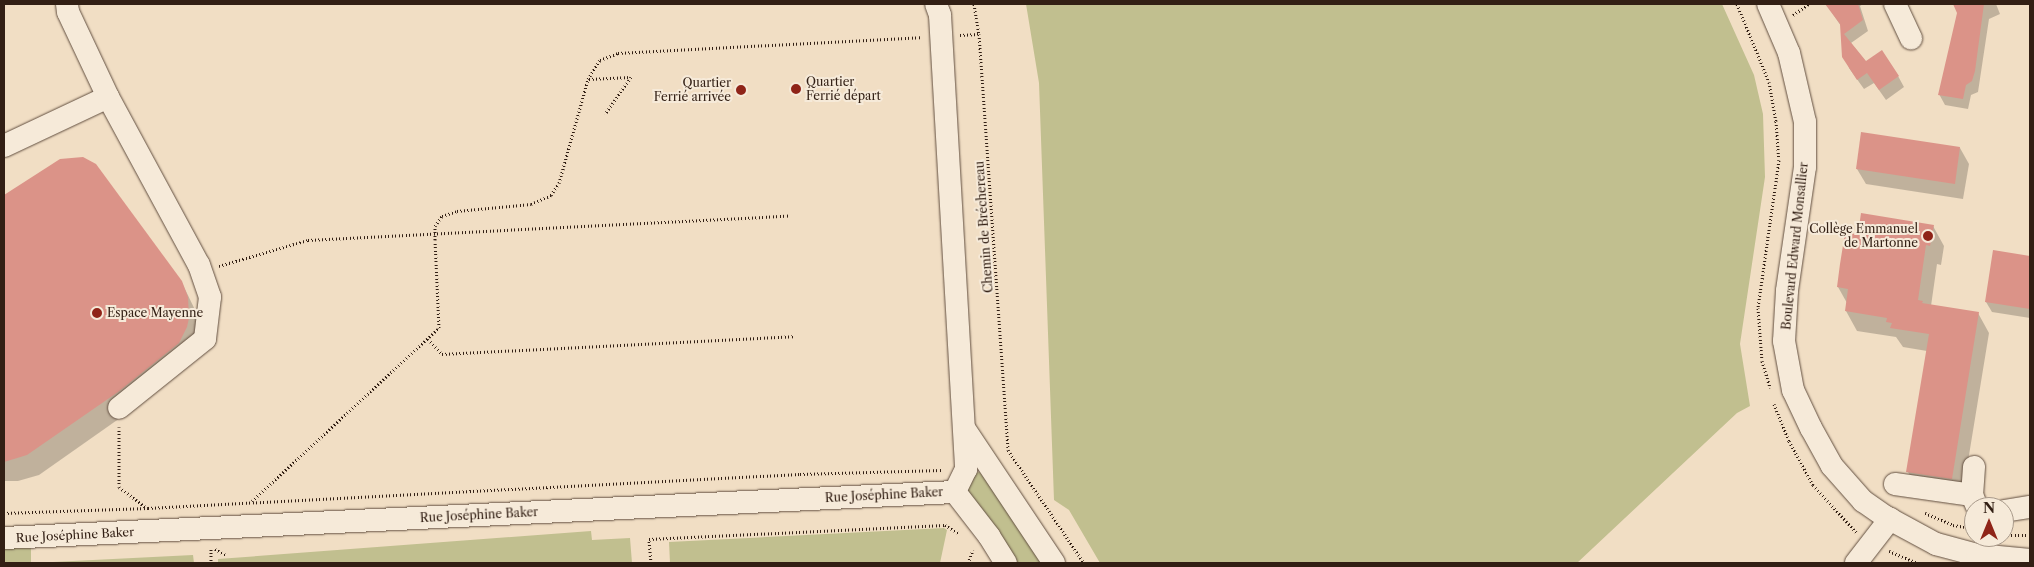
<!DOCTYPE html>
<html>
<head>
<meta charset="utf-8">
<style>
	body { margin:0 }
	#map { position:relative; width:2034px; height:567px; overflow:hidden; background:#f1dec4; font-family:"Libre Caslon Text",serif }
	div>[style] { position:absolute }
	.green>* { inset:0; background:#c1bf8f }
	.shadow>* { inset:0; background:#0003 }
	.building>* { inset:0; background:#db9388 }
	.path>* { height:3px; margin-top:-1.5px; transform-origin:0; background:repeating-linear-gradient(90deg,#321f14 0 1px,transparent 0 3.5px) }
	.roads { filter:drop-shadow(0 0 1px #624f40) drop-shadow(0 0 1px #624f40) }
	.minor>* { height:22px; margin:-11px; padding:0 11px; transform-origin:11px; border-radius:11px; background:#f6ead9 }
	.dots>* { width:14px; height:14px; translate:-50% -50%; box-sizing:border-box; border:2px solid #f6ead9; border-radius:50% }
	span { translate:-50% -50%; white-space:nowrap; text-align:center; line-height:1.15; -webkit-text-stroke:4px #f6ead9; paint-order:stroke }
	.poi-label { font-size:12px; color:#321f14 }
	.left { translate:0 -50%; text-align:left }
	.right { translate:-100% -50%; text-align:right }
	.street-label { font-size:12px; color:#321f14 }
	.frame { position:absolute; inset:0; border:5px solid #321f14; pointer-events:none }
	.north { position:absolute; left:1964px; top:497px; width:50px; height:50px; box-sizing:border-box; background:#f6ead9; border:1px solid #a8998a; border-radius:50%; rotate:0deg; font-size:14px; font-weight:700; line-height:20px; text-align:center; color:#321f14 }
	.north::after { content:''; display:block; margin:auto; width:18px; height:22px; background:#8f2418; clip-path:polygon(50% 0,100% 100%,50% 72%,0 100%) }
</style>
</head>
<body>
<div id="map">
	<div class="green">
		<div style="clip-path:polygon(1026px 4px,1722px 4px,1754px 75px,1763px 114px,1765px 177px,1740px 344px,1750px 406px,1737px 413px,1577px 563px,1100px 563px,1069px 510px,1054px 500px,1039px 83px)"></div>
		<div style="clip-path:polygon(980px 472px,1045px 563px,1013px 563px,967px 492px,973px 473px)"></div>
		<div style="clip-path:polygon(944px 528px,947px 530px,940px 563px,670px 563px,669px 542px)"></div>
		<div style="clip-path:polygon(591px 531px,592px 540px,630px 538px,632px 563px,218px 563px,218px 559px)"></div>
		<div style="clip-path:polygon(31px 546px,31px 563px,4px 563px,4px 547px)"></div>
		<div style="clip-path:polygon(193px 555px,194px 563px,33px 563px)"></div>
	</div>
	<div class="shadow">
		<div style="clip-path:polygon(1826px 4px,1863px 4px,1860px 6px,1868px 31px,1851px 43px,1866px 62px,1898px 76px,1904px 87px,1886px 100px,1874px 83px,1864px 89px,1849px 68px,1841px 26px)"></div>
		<div style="clip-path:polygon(1959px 4px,1996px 4px,2000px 14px,1989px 19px,1978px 92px,1971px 95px,1968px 109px,1945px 105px,1939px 94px,1959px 13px,1955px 5px)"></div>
		<div style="clip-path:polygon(1960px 148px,1969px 164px,1963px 199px,1866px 184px,1857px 169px)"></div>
		<div style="clip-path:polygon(60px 160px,181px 281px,199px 318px,200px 339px,130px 411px,39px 475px,18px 481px,4px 481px,4px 196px)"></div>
		<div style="clip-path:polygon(1933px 226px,1944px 246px,1941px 265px,1937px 264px,1931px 306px,1978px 313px,1989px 333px,1962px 498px,1919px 492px,1908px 472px,1927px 351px,1903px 347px,1896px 337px,1857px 331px,1846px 311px,1847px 303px,1838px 287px,1859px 236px)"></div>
		<div style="clip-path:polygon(1994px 251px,2030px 257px,2030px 318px,1992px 312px,1986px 302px)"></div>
	</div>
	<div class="building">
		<div style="clip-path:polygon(1825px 4px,1858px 4px,1863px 20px,1844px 34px,1866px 61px,1882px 50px,1899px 76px,1879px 90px,1867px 73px,1857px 80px,1842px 57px,1840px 24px)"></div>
		<div style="clip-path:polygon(1953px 4px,1984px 4px,1975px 71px,1972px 81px,1966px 85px,1963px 99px,1938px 95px,1957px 13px)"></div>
		<div style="clip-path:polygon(1861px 132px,1960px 147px,1955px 184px,1856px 169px)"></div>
		<div style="clip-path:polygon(83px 157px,96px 164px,182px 281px,188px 297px,189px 318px,187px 327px,179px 343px,118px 392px,27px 455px,4px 462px,4px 195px,60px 159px)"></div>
		<div style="clip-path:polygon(1861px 213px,1934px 225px,1930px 246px,1926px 245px,1918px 300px,1923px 301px,1922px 303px,1979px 312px,1952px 479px,1906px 472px,1929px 334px,1890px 328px,1892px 323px,1886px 322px,1887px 318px,1845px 311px,1848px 289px,1837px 287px,1840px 264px,1845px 233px,1858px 234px)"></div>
		<div style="clip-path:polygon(1993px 250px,2030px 256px,2030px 309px,1985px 302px)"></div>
	</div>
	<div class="path">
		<div style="left:974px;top:4px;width:30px;rotate:81deg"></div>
		<div style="left:979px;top:34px;width:417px;rotate:86deg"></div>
		<div style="left:1008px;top:450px;width:136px;rotate:56.1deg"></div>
		<div style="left:1737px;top:4px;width:84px;rotate:67.7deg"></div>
		<div style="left:1769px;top:82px;width:40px;rotate:80deg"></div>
		<div style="left:1776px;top:121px;width:39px;rotate:86deg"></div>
		<div style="left:1779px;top:160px;width:149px;rotate:98.1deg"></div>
		<div style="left:1758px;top:308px;width:53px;rotate:85.7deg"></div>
		<div style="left:1762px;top:361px;width:28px;rotate:73deg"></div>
		<div style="left:1793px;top:15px;width:19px;rotate:-35deg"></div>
		<div style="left:960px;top:35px;width:19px;rotate:-3deg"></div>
		<div style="left:589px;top:79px;width:42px;rotate:-2.7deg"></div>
		<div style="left:631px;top:77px;width:45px;rotate:125.1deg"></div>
		<div style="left:219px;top:266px;width:93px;rotate:-16.3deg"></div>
		<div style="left:308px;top:240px;width:482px;rotate:-2.9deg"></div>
		<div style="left:428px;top:339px;width:21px;rotate:47deg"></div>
		<div style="left:442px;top:354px;width:353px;rotate:-2.9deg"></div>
		<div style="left:1774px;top:404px;width:40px;rotate:68deg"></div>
		<div style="left:1789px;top:441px;width:50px;rotate:61.4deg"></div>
		<div style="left:1813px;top:485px;width:64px;rotate:47.5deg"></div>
		<div style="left:119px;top:427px;width:60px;rotate:90deg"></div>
		<div style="left:119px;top:487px;width:34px;rotate:37deg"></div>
		<div style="left:252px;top:501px;width:255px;rotate:-42.8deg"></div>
		<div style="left:439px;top:328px;width:88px;rotate:-92.6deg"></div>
		<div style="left:435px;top:240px;width:14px;rotate:-90deg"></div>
		<div style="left:435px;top:226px;width:12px;rotate:-55deg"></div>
		<div style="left:442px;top:216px;width:16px;rotate:-18deg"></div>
		<div style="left:457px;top:211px;width:74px;rotate:-5.4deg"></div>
		<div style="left:531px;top:204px;width:22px;rotate:-24deg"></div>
		<div style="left:551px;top:195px;width:14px;rotate:-56deg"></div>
		<div style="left:559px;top:183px;width:108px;rotate:-74.4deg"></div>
		<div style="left:588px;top:79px;width:22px;rotate:-58deg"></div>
		<div style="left:600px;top:60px;width:19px;rotate:-21deg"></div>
		<div style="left:618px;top:53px;width:303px;rotate:-3deg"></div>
		<div style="left:4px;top:513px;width:144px;rotate:-2deg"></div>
		<div style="left:148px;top:508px;width:653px;rotate:-2.99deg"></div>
		<div style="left:800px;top:474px;width:142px;rotate:-1.6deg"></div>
		<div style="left:1925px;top:513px;width:30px;rotate:23deg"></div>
		<div style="left:1953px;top:525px;width:18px;rotate:9deg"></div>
		<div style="left:2004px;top:535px;width:26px"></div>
		<div style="left:211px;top:549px;width:14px;rotate:90deg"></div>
		<div style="left:215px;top:549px;width:13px;rotate:29deg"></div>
		<div style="left:1889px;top:551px;width:30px;rotate:23deg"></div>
		<div style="left:651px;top:563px;width:24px;rotate:-95deg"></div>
		<div style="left:649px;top:539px;width:296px;rotate:-2.7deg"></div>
		<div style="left:945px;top:525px;width:17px;rotate:31deg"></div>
		<div style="left:968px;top:563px;width:14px;rotate:-69deg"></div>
	</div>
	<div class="roads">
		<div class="minor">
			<div style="left:67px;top:4px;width:8px;rotate:83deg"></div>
			<div style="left:68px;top:12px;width:94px;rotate:64.8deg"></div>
			<div style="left:936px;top:4px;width:12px;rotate:70deg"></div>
			<div style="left:940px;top:15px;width:455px;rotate:86.7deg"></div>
			<div style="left:966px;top:469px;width:25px;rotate:116deg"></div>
			<div style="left:1768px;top:4px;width:53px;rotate:66.8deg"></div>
			<div style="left:1789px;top:53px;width:71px;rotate:76.9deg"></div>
			<div style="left:1805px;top:122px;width:45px;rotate:90deg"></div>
			<div style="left:1805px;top:167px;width:125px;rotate:98.3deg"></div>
			<div style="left:1787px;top:291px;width:50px;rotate:93.4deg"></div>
			<div style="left:1784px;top:341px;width:50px;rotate:79.6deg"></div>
			<div style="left:1793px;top:390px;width:42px;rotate:64.7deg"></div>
			<div style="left:1811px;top:428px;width:43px;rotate:61.1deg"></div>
			<div style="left:1832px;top:466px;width:47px;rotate:48.5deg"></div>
			<div style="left:1863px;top:501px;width:28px;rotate:35deg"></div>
			<div style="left:1886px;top:517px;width:57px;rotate:28.4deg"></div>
			<div style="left:1936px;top:544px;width:42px;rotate:15deg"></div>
			<div style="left:1977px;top:555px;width:53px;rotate:5.4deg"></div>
			<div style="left:1895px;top:4px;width:38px;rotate:65deg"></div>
			<div style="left:4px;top:146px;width:115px;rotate:-25.2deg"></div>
			<div style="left:108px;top:97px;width:191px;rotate:61.6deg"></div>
			<div style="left:199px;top:265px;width:34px;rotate:71deg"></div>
			<div style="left:210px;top:297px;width:42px;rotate:96.8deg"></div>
			<div style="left:205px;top:339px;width:110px;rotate:141.3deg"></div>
			<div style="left:964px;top:428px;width:162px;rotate:56.3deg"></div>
			<div style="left:1974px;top:467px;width:28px;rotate:94deg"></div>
			<div style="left:1972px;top:495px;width:13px;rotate:67deg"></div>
			<div style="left:1895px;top:484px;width:78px;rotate:8.1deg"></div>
			<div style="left:955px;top:492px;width:56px;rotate:52.3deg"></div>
			<div style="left:989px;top:536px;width:32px;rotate:58deg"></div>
			<div style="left:2004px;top:511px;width:26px;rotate:-9deg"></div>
			<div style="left:4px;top:538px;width:952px;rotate:-2.77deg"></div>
			<div style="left:1856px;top:563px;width:56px;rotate:-52.3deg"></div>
		</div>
	</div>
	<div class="dots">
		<div style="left:796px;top:89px;background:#8f2418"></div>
		<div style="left:741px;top:90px;background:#8f2418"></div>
		<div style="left:1928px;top:236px;background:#8f2418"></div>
		<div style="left:97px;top:313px;background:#8f2418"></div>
	</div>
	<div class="poi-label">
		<span class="left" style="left:806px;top:89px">Quartier<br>Ferrié départ</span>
		<span class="right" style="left:731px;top:90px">Quartier<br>Ferrié arrivée</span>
		<span class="right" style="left:1918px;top:236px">Collège Emmanuel<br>de Martonne</span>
		<span class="left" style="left:107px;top:313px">Espace Mayenne</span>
	</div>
	<div class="street-label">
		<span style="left:984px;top:227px;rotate:-94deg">Chemin de Bréchereau</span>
		<span style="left:1795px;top:246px;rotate:-84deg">Boulevard Edward Monsallier</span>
		<span style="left:884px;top:495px;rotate:-3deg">Rue Joséphine Baker</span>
		<span style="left:479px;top:515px;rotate:-3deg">Rue Joséphine Baker</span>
		<span style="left:75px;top:535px;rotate:-3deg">Rue Joséphine Baker</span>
	</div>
	<div class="frame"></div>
	<div class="north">N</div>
</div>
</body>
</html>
